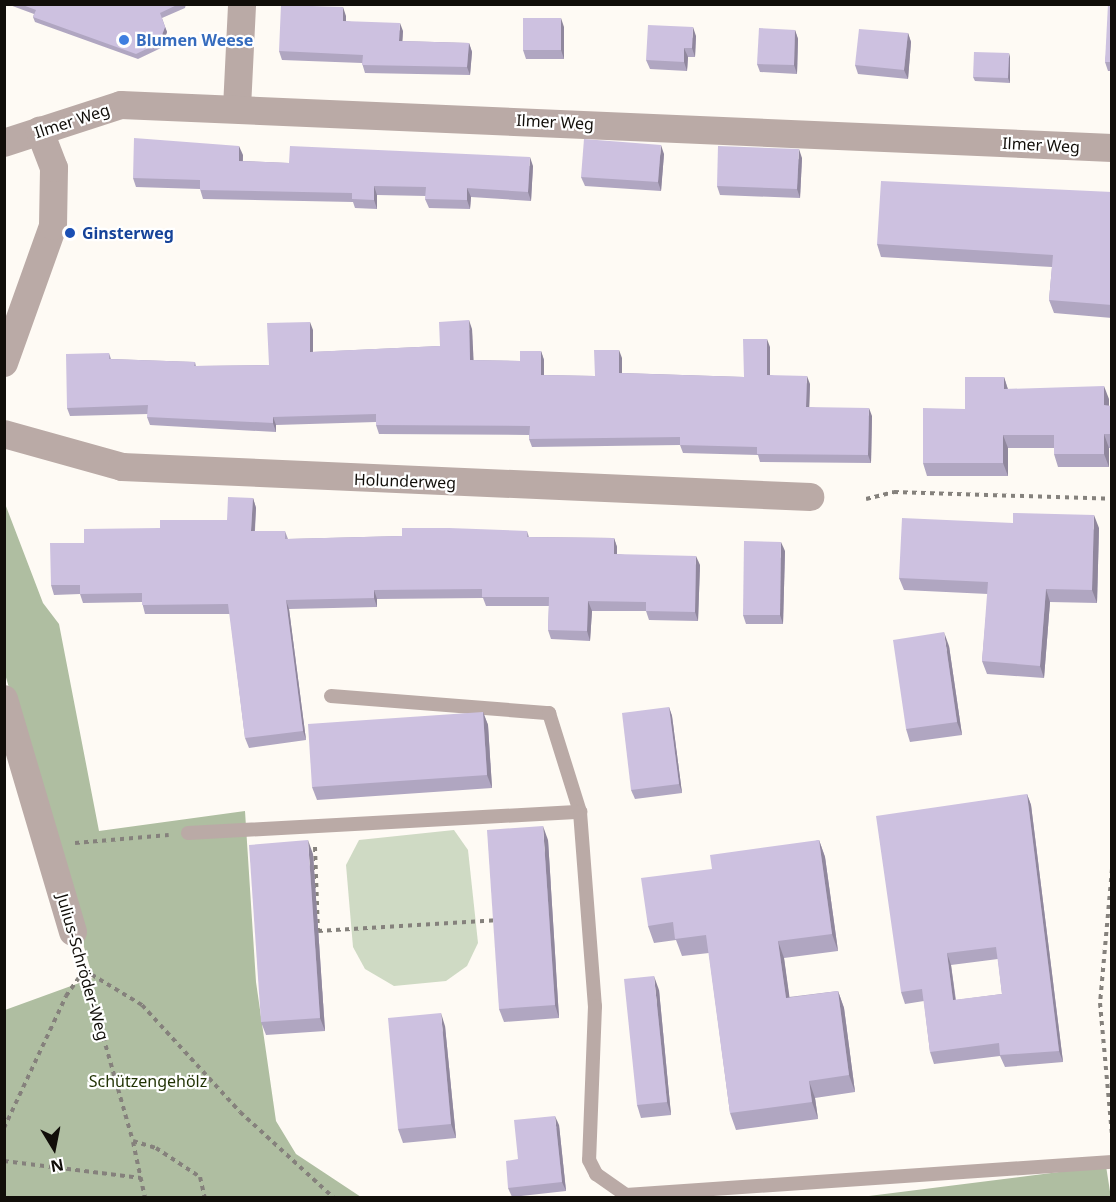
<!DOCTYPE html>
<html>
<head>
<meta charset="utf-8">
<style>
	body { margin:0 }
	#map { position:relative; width:1116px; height:1202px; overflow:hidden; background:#fefaf4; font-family:"Noto Sans",sans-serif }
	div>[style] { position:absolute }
	.green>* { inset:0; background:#cfdac4 }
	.forest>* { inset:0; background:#afbea1 }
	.path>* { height:4px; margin-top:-2px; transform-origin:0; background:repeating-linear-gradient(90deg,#85817c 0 4.5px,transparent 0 9px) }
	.lane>* { height:14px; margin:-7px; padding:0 7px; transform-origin:7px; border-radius:7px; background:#baaaa6 }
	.street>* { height:28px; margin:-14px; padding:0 14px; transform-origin:14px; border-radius:14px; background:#baaaa6 }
	.wall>* { inset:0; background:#b0a6c1 }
	.shaded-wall>* { inset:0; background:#90879d }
	.building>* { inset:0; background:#cdc1e0 }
	.dots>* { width:16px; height:16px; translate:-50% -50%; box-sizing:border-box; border:3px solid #fff; border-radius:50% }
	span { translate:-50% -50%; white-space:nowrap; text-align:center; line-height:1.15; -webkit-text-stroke:4.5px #fff; paint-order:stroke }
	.shop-label { font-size:16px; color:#366cbe; font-weight:700 }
	.left { translate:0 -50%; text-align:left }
	.street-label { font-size:16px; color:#110e09 }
	.transit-label { font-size:16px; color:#164399; font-weight:700 }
	.park-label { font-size:16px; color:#1f3102 }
	.frame { position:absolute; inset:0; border:6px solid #110e09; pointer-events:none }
	.north { position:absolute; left:24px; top:1118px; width:60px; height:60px; -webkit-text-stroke:4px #fff; paint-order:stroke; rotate:170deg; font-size:16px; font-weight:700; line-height:24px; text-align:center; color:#110e09 }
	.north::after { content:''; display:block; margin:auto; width:21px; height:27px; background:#110e09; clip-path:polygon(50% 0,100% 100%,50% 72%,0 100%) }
</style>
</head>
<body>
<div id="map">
	<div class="green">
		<div style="clip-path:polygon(454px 830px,468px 850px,478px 943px,467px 966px,446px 981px,394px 986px,365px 969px,353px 947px,346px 865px,359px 840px)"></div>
	</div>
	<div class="forest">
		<div style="clip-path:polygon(4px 501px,43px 603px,59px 624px,99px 831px,245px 811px,256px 982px,276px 1121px,296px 1154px,361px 1197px,5px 1197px,5px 1010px,93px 978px,5px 674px)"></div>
		<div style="clip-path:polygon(1106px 1166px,1111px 1198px,853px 1198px)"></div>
	</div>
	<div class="path">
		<div style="left:866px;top:499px;width:29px;rotate:-14deg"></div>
		<div style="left:894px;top:492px;width:218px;rotate:1.8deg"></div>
		<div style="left:75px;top:843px;width:94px;rotate:-4.9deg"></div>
		<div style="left:315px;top:847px;width:84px;rotate:88deg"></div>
		<div style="left:318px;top:931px;width:178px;rotate:-3.5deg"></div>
		<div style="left:1112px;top:869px;width:135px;rotate:95.1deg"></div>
		<div style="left:1100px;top:1003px;width:133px;rotate:84.8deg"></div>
		<div style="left:81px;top:959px;width:189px;rotate:74.1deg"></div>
		<div style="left:133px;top:1141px;width:24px;rotate:17deg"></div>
		<div style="left:156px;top:1148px;width:53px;rotate:33.4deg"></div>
		<div style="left:200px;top:1177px;width:22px;rotate:77deg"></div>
		<div style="left:4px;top:1128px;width:146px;rotate:-64.8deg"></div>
		<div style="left:66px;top:996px;width:32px;rotate:-55deg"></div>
		<div style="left:84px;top:970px;width:68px;rotate:31.1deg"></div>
		<div style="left:142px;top:1005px;width:145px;rotate:47.5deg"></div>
		<div style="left:240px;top:1112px;width:127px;rotate:42.5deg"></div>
		<div style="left:133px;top:1142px;width:57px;rotate:77.9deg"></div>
		<div style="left:4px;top:1161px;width:138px;rotate:7.1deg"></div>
	</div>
	<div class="lane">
		<div style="left:331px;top:696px;width:219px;rotate:4.5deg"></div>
		<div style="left:549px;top:713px;width:104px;rotate:72.6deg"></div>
		<div style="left:188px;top:833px;width:393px;rotate:-3.1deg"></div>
		<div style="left:580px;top:812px;width:195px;rotate:85.6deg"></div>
		<div style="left:595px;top:1006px;width:154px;rotate:92.2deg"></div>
		<div style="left:589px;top:1160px;width:16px;rotate:63deg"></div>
		<div style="left:596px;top:1174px;width:37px;rotate:35deg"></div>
		<div style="left:626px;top:1195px;width:487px;rotate:-3.9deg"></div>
	</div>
	<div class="street">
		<div style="left:237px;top:108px;width:104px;rotate:-87.2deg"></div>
		<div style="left:4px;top:143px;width:123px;rotate:-18deg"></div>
		<div style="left:121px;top:105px;width:992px;rotate:2.48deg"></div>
		<div style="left:4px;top:363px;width:145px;rotate:-70.3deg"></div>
		<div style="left:53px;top:226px;width:58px;rotate:-89deg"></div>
		<div style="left:54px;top:168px;width:40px;rotate:-111deg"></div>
		<div style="left:4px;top:434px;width:123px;rotate:15.6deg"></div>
		<div style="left:122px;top:467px;width:689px;rotate:2.5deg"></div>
		<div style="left:4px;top:699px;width:243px;rotate:73.5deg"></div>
	</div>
	<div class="wall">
		<div style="clip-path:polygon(7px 4px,186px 4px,185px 8px,162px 18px,167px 32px,161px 48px,138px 59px,35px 22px,33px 17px,34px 14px)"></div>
		<div style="clip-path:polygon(1112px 4px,1112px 71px,1108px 71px,1105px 62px)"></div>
		<div style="clip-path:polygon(346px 16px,346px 21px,403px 31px,402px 41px,469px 43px,472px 52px,470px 75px,365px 73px,362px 63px,282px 60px,279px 51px)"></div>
		<div style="clip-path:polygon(564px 27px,564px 59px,526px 59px,523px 50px)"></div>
		<div style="clip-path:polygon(795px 30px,798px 39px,797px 74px,760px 72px,757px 64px)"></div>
		<div style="clip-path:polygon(908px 33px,911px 42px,908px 79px,858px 74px,855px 65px)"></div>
		<div style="clip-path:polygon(696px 36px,695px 57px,688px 57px,687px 71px,650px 69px,646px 60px)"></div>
		<div style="clip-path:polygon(1010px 57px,1010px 83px,975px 81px,973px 77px)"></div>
		<div style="clip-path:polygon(664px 154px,661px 191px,585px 186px,581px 177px)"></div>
		<div style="clip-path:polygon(243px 155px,243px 161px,289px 163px,533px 166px,531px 201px,471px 197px,470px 209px,429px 208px,425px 199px,426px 196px,377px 195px,377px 209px,355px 208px,353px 202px,203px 199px,200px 189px,136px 187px,133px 178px)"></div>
		<div style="clip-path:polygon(802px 158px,800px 198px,720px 195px,717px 186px)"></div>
		<div style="clip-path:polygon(1112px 192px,1112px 318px,1054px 313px,1049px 300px,1052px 267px,881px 257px,877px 244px)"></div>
		<div style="clip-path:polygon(472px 329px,473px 360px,520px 361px,541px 351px,544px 360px,544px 375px,595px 376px,622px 358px,622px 373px,744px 377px,770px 347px,770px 375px,810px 384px,809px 407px,872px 416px,871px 463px,760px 462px,758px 455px,683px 453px,680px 445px,532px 447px,529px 439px,529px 435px,379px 434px,376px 425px,376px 422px,276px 425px,276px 432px,150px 425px,147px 417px,148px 414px,70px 416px,67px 408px,109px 353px,111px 359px,195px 362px,196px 366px,269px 365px,313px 330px,313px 352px,440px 346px)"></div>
		<div style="clip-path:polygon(1004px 377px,1008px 389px,1109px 399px,1109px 406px,1112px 406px,1112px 448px,1109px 448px,1109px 467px,1058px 467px,1054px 454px,1054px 448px,1008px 448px,1008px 476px,927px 476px,923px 463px,965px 409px)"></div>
		<div style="clip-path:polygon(253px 498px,256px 508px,255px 531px,285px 531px,288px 539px,402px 536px,527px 531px,529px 537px,614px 538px,617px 547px,617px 554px,700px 565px,698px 621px,649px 620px,646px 611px,592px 611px,590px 641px,551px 639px,548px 630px,549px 606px,486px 606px,483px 598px,377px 599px,377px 607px,289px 609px,306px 740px,249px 748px,245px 738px,230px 614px,145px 614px,142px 602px,83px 603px,80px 594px,54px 595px,51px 585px,84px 543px,160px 528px,227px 520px)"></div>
		<div style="clip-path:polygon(1099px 528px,1097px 603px,1050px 602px,1044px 678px,987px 674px,982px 661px,988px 594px,904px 590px,899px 578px)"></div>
		<div style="clip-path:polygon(785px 551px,783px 624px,746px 624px,743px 615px)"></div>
		<div style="clip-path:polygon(949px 646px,962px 735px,910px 742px,906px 729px)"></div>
		<div style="clip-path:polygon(669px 707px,672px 716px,682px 793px,635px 799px,631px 790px)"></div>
		<div style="clip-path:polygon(483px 712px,488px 725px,492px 788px,317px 800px,312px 787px)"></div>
		<div style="clip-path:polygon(evenodd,1027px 794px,1031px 805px,1063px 1062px,1005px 1067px,1000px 1056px,934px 1064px,930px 1052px,924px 1001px,905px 1004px,901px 992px,1027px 794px,998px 959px,1002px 994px,956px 1000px,951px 965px,998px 959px)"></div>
		<div style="clip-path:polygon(548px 840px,559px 1018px,504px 1022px,499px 1009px)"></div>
		<div style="clip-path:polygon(819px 840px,825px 857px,838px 951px,784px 958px,789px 997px,838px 991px,844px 1008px,855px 1092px,815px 1098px,818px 1119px,736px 1130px,730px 1113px,709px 953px,682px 956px,676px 940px,654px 943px,648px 926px,712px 869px)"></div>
		<div style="clip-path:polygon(313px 854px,325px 1031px,266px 1035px,261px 1022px)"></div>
		<div style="clip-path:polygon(659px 990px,671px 1115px,641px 1118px,637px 1105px)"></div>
		<div style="clip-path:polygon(445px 1026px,456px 1138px,403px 1143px,398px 1129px)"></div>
		<div style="clip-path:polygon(559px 1125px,566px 1191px,512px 1197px,508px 1188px)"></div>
	</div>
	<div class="shaded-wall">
		<div style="clip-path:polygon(343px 7px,346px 16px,346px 29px,343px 21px)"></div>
		<div style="clip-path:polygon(561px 18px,564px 27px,564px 59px,561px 50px)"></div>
		<div style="clip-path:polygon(400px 23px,403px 31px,402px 49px,399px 41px)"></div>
		<div style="clip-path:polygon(165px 27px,167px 32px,161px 48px,159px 43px)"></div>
		<div style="clip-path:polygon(693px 27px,696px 36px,695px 57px,692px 48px)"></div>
		<div style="clip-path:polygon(795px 30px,798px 39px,797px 74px,794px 65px)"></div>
		<div style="clip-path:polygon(908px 33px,911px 42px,908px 79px,904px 70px)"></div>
		<div style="clip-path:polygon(469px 43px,472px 52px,470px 75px,467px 67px)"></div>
		<div style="clip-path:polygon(684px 48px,688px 57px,687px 71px,684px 62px)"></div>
		<div style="clip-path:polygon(1009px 53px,1010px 57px,1010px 83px,1008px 78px)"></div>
		<div style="clip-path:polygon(661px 145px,664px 154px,661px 191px,658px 182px)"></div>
		<div style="clip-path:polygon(239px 146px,243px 155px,242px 170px,239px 161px)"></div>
		<div style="clip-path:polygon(799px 149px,802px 158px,800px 198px,797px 189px)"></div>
		<div style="clip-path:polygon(530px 157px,533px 166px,531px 201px,528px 192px)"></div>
		<div style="clip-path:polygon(374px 186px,377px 195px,377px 209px,374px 200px)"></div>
		<div style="clip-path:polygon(467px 188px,471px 197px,470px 209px,467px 200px)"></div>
		<div style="clip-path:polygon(469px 320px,472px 329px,474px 368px,470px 360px)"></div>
		<div style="clip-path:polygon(310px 322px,313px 330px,313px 361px,310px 352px)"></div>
		<div style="clip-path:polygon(767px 339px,770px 347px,770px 383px,767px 375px)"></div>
		<div style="clip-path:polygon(619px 350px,622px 358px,622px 382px,619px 373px)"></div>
		<div style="clip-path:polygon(541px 351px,544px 360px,544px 383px,541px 375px)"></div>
		<div style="clip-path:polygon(807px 376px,810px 384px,809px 415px,806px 407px)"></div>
		<div style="clip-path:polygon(1004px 377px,1008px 390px,1004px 389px)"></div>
		<div style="clip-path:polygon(1104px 386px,1109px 399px,1109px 419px,1104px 405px)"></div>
		<div style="clip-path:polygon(869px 408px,872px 416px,871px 463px,868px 455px)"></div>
		<div style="clip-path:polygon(273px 417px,276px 425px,276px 432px,273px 423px)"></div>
		<div style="clip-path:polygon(1104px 434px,1109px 448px,1109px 467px,1104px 454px)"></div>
		<div style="clip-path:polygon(1003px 435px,1008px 448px,1008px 476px,1003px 463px)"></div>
		<div style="clip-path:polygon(253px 498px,256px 508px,254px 541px,251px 531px)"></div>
		<div style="clip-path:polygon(1094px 515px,1099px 528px,1097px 603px,1092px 590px)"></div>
		<div style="clip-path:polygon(614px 538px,617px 547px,617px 563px,614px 554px)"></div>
		<div style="clip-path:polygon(781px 542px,785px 551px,783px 624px,780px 615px)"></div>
		<div style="clip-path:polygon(696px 556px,700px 565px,698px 621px,695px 612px)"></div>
		<div style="clip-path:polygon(1046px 589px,1050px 602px,1044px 678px,1040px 666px)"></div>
		<div style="clip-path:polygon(374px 590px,377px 599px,377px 607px,374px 598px)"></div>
		<div style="clip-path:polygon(286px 600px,289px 609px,306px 740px,303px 731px)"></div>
		<div style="clip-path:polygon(588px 601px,592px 611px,590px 641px,587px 631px)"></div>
		<div style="clip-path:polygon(944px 632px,949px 646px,962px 735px,957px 722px)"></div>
		<div style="clip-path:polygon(669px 707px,672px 716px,682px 793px,679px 784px)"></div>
		<div style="clip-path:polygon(483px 712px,488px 725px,492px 788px,487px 775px)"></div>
		<div style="clip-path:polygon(1027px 794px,1031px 805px,1063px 1062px,1059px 1051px)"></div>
		<div style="clip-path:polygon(543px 826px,548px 840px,559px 1018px,555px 1005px)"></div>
		<div style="clip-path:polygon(308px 840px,313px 854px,325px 1031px,320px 1018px)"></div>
		<div style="clip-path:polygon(819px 840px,825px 857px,838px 951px,832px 934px)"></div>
		<div style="clip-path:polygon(778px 941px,784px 958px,792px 1015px,786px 998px)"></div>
		<div style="clip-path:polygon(947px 953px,951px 965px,957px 1012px,953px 1000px)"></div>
		<div style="clip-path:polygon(654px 976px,659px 990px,671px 1115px,667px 1102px)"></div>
		<div style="clip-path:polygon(838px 991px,844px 1008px,855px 1092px,849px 1075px)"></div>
		<div style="clip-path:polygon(441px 1013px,445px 1026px,456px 1138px,451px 1124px)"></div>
		<div style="clip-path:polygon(809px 1081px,815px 1098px,818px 1119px,812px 1102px)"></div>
		<div style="clip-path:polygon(555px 1116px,559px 1125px,566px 1191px,562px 1182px)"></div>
	</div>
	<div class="building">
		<div style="clip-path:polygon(20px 4px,179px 4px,160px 13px,165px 27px,159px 43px,136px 54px,33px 17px,36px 10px)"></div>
		<div style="clip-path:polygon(1108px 4px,1112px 4px,1112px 62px,1105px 62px)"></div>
		<div style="clip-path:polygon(281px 5px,343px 7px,343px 21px,400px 23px,399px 41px,469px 43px,467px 67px,362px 65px,363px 55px,279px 51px)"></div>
		<div style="clip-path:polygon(523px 18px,561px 18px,561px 50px,523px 50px)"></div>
		<div style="clip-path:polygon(648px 25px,693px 27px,692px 48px,684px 48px,684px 62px,646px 60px)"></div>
		<div style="clip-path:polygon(759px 28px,795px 30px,794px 65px,757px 64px)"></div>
		<div style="clip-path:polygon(859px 29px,908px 33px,904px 70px,855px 65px)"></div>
		<div style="clip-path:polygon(974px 52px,1009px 53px,1008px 78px,973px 77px)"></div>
		<div style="clip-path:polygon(134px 138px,239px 146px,239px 161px,289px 163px,290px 146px,530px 157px,528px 192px,467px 188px,467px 200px,425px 199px,426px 187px,374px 186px,374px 200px,352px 199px,352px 193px,200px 190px,200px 180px,133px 178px)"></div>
		<div style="clip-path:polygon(584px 139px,661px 145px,658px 182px,581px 177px)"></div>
		<div style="clip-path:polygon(718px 146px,799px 149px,797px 189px,717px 186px)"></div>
		<div style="clip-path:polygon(881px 181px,1112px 192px,1112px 305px,1049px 300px,1053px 255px,877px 244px)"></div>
		<div style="clip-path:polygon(469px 320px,470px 360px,520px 361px,520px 351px,541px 351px,541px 375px,595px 376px,594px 350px,619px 350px,619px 373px,744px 377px,743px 339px,767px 339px,767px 375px,807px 376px,806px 407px,869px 408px,868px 455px,757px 454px,757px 447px,680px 445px,680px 437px,529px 439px,530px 426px,376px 425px,376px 414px,273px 417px,273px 423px,147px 417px,148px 405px,67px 408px,66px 354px,109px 353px,109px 359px,195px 362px,194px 366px,269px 365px,267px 323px,310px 322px,310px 352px,440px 346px,439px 322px)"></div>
		<div style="clip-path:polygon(965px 377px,1004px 377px,1004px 389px,1104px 386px,1104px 405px,1112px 406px,1112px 434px,1104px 434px,1104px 454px,1054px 454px,1054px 435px,1003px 435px,1003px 463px,923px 463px,923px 408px,965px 409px)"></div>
		<div style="clip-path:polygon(228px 497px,253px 498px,251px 531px,285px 531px,285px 539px,402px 536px,402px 528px,449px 528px,527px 531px,527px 537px,614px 538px,614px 554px,696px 556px,695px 612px,646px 611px,646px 602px,588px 601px,587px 631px,548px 630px,549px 597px,482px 597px,482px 589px,374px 590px,374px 598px,286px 600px,303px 731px,245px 738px,228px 604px,142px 605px,142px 593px,80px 594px,80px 585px,51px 585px,50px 543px,84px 543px,84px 529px,160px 528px,160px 520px,227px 520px)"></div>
		<div style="clip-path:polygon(1013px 513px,1094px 515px,1092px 590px,1046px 589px,1040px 666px,982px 661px,988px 582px,899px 578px,902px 518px,1013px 523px)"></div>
		<div style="clip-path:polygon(744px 541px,781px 542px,780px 615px,743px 615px)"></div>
		<div style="clip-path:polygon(944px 632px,957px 722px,906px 729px,893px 640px)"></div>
		<div style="clip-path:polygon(669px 707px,679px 784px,631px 790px,622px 713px)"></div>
		<div style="clip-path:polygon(483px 712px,487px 775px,312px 787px,308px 724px)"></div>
		<div style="clip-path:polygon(evenodd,1027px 794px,1059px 1051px,1000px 1055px,999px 1043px,930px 1052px,922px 989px,901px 992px,876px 816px,1027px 794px,996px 947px,1002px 994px,953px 1000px,947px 953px,996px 947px)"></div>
		<div style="clip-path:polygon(543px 826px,555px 1005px,499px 1009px,487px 830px)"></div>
		<div style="clip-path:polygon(308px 840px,320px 1018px,261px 1022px,249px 845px)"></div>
		<div style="clip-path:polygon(819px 840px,832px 934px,778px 941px,786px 998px,838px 991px,849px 1075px,809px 1081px,812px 1102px,730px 1113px,706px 935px,675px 939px,673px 922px,648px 926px,641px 878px,712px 869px,710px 855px)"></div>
		<div style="clip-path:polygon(654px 976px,667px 1102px,637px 1105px,624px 979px)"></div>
		<div style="clip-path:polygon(441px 1013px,451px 1124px,398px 1129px,388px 1018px)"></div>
		<div style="clip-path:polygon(555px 1116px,562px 1182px,508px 1188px,506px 1161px,518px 1159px,514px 1120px)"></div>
	</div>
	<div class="dots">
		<div style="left:124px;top:40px;background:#3f7fe0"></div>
		<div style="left:70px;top:233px;background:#1a4fb4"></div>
	</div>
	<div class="shop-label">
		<span class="left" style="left:136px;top:40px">Blumen Weese</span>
	</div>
	<div class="street-label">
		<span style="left:72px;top:121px;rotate:-18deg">Ilmer Weg</span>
		<span style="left:555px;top:122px;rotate:3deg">Ilmer Weg</span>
		<span style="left:1041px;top:145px;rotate:3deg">Ilmer Weg</span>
		<span style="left:405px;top:481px;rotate:2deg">Holunderweg</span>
		<span style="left:83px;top:967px;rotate:74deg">Julius-Schröder-Weg</span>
	</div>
	<div class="transit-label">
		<span class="left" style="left:82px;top:233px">Ginsterweg</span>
	</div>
	<div class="park-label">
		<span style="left:148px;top:1081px">Schützengehölz</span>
	</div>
	<div class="frame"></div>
	<div class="north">N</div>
</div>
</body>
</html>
